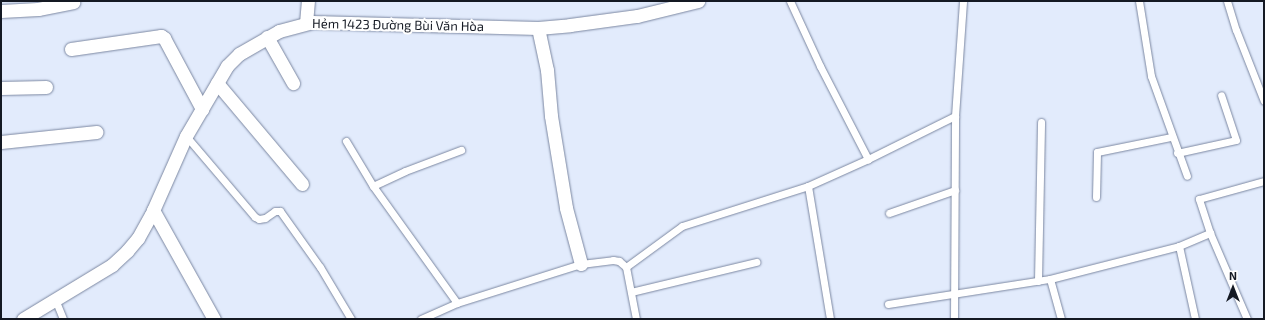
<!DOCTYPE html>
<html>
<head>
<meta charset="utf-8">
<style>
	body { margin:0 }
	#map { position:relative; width:1265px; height:320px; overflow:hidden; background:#e2ebfc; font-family:"Exo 2",sans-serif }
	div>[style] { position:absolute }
	.roads { filter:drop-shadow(0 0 1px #7b87a1) drop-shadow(0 0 1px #7b87a1) }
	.service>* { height:7px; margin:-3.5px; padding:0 3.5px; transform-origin:3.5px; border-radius:3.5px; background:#fff }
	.minor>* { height:13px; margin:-6.5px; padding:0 6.5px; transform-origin:6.5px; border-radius:6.5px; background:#fff }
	span { translate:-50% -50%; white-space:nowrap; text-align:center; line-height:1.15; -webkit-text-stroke:4px #fff; paint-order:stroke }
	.street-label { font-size:13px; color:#141923 }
	.frame { position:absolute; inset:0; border:2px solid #141923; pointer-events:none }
	.north { position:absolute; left:1213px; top:268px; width:40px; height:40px; -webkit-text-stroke:3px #fff; paint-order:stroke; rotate:0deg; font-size:11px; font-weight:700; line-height:16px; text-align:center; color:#141923 }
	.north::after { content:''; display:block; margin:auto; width:14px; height:18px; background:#141923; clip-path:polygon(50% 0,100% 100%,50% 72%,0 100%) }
</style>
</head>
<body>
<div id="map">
	<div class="roads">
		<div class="service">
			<div style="left:790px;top:1px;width:72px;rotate:65.2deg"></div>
			<div style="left:820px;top:66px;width:105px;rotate:62.7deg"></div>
			<div style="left:1139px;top:1px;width:76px;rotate:80.9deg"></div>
			<div style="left:1151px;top:76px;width:106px;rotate:70.2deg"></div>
			<div style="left:1227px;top:1px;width:30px;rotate:73deg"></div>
			<div style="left:1236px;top:30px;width:76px;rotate:68.5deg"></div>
			<div style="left:186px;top:136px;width:106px;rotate:49.6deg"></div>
			<div style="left:255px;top:217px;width:4px;rotate:27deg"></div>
			<div style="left:259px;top:219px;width:6px;rotate:-9deg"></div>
			<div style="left:265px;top:218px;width:12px;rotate:-35deg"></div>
			<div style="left:275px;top:211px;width:5px"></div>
			<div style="left:280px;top:211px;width:69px;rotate:54.5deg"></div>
			<div style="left:320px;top:267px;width:61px;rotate:59.2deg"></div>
			<div style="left:346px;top:141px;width:52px;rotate:59deg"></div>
			<div style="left:373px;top:186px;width:144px;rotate:54.3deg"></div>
			<div style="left:1177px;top:153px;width:60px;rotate:-12.4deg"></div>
			<div style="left:1236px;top:140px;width:47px;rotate:-108.4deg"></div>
			<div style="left:373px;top:186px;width:35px;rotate:-25deg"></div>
			<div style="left:405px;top:171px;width:60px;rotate:-20.6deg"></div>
			<div style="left:808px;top:186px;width:135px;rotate:80.6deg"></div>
			<div style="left:1096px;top:197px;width:45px;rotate:-88.7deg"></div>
			<div style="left:1097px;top:152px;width:76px;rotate:-11.5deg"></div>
			<div style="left:889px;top:213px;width:70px;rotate:-19.2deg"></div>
			<div style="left:1179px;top:246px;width:34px;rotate:-23deg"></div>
			<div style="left:626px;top:267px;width:53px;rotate:79.1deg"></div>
			<div style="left:1050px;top:279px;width:41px;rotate:74.6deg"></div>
			<div style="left:1038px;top:281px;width:159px;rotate:-88.9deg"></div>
			<div style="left:631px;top:292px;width:129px;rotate:-13.5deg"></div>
			<div style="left:55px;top:299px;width:22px;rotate:68deg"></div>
			<div style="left:888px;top:304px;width:164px;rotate:-8.8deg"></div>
			<div style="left:1050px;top:279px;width:133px;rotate:-14.3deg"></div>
			<div style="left:1179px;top:246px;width:75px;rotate:77.6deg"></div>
			<div style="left:421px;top:319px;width:39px;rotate:-24deg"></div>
			<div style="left:457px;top:303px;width:130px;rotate:-17.5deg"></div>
			<div style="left:581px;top:264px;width:32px;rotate:-7deg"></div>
			<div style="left:613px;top:260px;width:6px;rotate:9deg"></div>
			<div style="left:619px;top:261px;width:9px;rotate:41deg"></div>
			<div style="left:626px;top:267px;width:69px;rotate:-36.2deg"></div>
			<div style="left:682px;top:226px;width:132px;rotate:-17.6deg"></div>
			<div style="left:808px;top:186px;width:66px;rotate:-24.2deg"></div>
			<div style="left:868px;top:159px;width:97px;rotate:-26.3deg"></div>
			<div style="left:954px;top:319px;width:203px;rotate:-89.7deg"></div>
			<div style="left:955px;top:116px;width:115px;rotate:-86deg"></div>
			<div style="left:1247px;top:319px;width:94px;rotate:-113.3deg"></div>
			<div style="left:1210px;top:233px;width:36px;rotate:-108deg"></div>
			<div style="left:1199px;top:199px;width:67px;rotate:-15.5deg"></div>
		</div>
		<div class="minor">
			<div style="left:1px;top:11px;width:37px;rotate:-3deg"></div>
			<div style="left:38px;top:9px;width:36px;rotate:-11deg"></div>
			<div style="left:306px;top:23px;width:22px;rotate:-85deg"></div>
			<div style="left:538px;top:28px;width:43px;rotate:77.9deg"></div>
			<div style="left:547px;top:70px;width:46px;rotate:85deg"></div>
			<div style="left:551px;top:116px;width:93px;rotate:80.7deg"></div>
			<div style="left:566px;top:208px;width:58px;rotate:75deg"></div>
			<div style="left:267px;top:37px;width:53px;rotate:60.5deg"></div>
			<div style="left:71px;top:49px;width:91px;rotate:-8.2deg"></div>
			<div style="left:161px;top:36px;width:4px;rotate:34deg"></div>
			<div style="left:164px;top:38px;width:81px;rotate:61.8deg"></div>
			<div style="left:217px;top:83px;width:132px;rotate:49.9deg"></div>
			<div style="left:1px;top:88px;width:45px;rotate:-1.3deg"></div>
			<div style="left:1px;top:142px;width:96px;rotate:-6deg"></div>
			<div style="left:153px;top:210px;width:125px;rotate:60.8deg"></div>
			<div style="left:23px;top:319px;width:104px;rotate:-31.2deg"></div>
			<div style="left:112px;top:265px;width:21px;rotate:-43deg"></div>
			<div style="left:127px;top:251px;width:17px;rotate:-50deg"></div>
			<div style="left:138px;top:238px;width:26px;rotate:-61deg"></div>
			<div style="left:151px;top:215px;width:86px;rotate:-66.1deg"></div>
			<div style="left:186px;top:136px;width:81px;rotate:-59.6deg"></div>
			<div style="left:227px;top:66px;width:17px;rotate:-45deg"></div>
			<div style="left:239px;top:54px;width:46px;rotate:-29.9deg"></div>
			<div style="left:279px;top:31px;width:34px;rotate:-15deg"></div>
			<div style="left:312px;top:22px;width:226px;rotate:1.5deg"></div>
			<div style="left:538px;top:28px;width:32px;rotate:-5deg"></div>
			<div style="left:570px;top:25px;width:68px;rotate:-7.7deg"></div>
			<div style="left:637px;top:16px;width:63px;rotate:-13.8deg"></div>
		</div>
	</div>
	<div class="street-label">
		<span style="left:398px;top:25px;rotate:1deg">Hẻm 1423 Đường Bùi Văn Hòa</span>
	</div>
	<div class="frame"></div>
	<div class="north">N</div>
</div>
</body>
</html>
